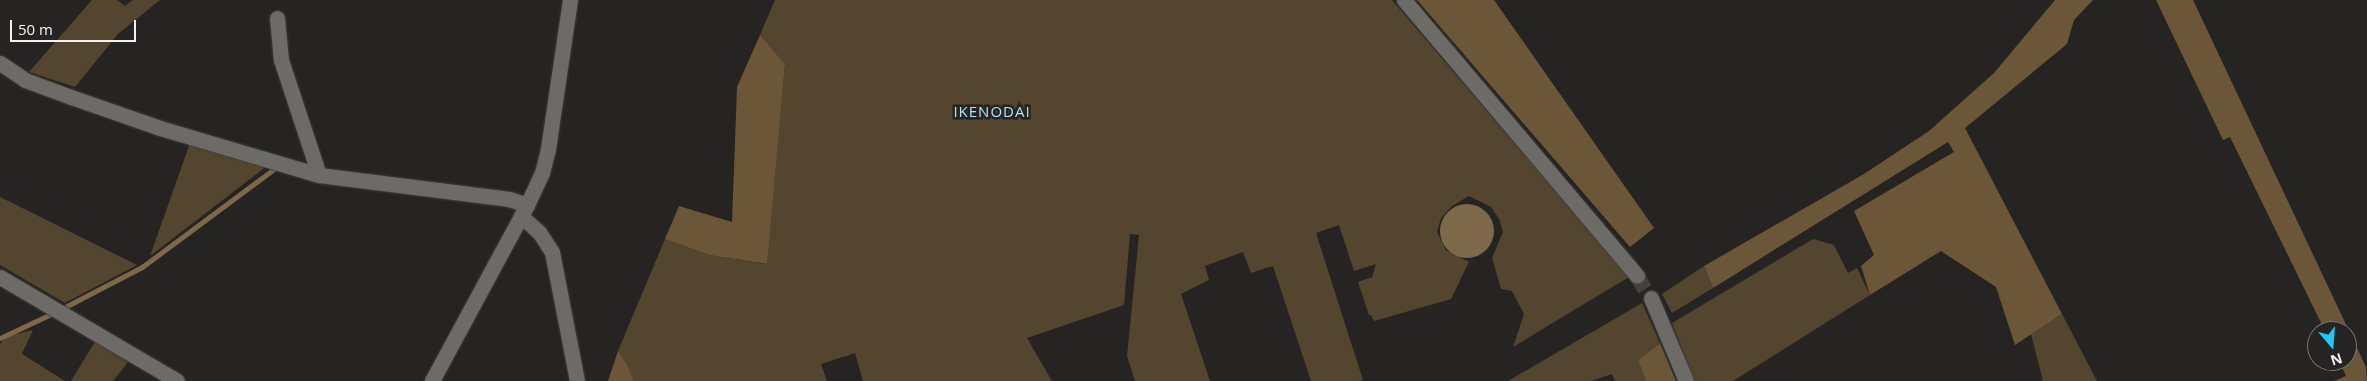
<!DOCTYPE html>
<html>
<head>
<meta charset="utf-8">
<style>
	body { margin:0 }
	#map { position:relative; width:2367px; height:381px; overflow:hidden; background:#252422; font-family:"Open Sans",sans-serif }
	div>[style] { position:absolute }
	.green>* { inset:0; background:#54452e }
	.forest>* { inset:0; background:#6b5737 }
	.water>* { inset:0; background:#7d6949 }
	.round { border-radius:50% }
	.stream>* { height:5px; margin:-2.5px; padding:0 2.5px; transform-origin:2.5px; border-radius:2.5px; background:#7d6949 }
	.minor-tunnel>* { height:15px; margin-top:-7.5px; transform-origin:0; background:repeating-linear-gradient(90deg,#444341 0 15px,transparent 0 23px) }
	.roads { filter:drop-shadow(0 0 1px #403f3e) drop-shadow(0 0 1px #403f3e) }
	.minor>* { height:15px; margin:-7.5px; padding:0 7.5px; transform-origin:7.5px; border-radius:7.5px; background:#6c6b68 }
	.tertiary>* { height:15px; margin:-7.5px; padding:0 7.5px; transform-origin:7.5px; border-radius:7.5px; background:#6c6b68 }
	span { translate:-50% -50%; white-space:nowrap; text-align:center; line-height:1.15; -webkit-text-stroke:5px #252422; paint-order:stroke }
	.quarter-label { font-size:15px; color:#b0e3f8; letter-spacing:1px }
	.north { position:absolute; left:2307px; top:321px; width:50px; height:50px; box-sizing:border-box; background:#252422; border:1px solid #777675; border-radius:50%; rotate:162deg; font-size:14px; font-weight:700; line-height:20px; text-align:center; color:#f3f2f1 }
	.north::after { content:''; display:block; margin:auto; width:18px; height:22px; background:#1dc9fc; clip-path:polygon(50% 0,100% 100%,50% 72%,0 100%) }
	.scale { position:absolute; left:10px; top:20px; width:126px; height:22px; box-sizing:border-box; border:2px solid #f3f2f1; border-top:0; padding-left:6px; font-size:15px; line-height:18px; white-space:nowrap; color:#f3f2f1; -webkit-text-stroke:4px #252422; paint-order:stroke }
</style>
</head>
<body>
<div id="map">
	<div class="green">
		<div style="clip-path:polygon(92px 0,117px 0,125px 6px,133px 0,160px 0,118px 34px,75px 87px,29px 72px)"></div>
		<div style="clip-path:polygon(775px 0,1392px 0,1629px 277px,1513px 347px,1524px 314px,1512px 291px,1501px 289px,1492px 258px,1503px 232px,1499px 219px,1491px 207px,1469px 196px,1452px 206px,1441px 218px,1437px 232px,1446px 250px,1469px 262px,1451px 299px,1374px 321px,1371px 315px,1369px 315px,1358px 282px,1372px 277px,1376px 264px,1354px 271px,1339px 225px,1316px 233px,1363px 380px,1359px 381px,1311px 381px,1273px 266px,1251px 273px,1243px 252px,1205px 266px,1209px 280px,1181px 294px,1210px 381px,1135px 381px,1127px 356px,1139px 235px,1130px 234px,1124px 305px,1027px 338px,1052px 381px,863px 381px,855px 353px,821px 364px,827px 381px,634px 381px,618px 351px,665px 239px,709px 255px,766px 264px,785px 64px,760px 35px)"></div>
		<div style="clip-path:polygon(190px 143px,267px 166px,150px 256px)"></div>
		<div style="clip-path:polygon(0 197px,137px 265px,65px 303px,0 265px)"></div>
		<div style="clip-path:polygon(1813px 239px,1834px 245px,1848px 273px,1857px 268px,1870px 295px,1733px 381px,1694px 381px,1672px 323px)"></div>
		<div style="clip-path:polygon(1704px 266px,1713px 288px,1672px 313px,1662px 294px)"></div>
		<div style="clip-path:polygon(1642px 303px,1660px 343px,1638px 360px,1646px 381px,1615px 381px,1612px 374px,1591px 381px,1508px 381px)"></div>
		<div style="clip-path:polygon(2062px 314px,2097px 381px,2043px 381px,2031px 334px)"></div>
		<div style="clip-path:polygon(33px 330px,22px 354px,65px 381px,0 381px,0 344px,7px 336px)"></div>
		<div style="clip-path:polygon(96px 340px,128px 362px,113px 381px,71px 381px)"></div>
	</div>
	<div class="forest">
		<div style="clip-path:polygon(1417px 0,1494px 0,1654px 228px,1630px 247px)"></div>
		<div style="clip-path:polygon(2055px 0,2093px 0,2074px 20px,2067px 44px,1965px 128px,2062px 314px,2015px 345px,1996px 287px,1941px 251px,1870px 295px,1861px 266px,1874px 255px,1854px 211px,1954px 152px,1948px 142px,1713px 288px,1704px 266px,1864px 174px,1929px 131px,1994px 73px)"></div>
		<div style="clip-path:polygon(2156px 0,2193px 0,2366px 367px,2367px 381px,2334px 381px,2346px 376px,2339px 361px,2347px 361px,2347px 331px,2325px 331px,2233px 143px,2230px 137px,2223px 140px)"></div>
		<div style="clip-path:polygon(760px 35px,785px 64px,767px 264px,709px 255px,665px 239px,679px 206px,732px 222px,737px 87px)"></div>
		<div style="clip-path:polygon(1660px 343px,1676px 381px,1646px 381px,1638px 360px)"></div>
		<div style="clip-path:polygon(618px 351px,627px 365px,634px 381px,608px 381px)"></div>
	</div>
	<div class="water">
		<div class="round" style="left:1440px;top:204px;width:54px;height:54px"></div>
	</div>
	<div class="stream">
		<div style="left:67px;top:306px;width:85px;rotate:-27.5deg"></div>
		<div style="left:142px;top:267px;width:164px;rotate:-36.6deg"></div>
		<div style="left:0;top:338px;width:54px;rotate:-25.1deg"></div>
	</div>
	<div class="minor-tunnel">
		<div style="left:1637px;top:276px;width:26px;rotate:58deg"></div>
	</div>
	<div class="roads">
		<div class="minor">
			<div style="left:1404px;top:0;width:361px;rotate:49.8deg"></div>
			<div style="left:277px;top:18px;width:42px;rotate:84.6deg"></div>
			<div style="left:281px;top:60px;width:121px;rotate:71.7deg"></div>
			<div style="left:0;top:63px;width:30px;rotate:34deg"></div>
			<div style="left:25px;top:80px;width:49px;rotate:20.3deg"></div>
			<div style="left:71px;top:97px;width:94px;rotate:19.2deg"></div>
			<div style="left:160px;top:128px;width:166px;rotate:16.5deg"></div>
			<div style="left:319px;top:175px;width:192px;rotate:7.2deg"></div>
			<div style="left:509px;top:199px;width:19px;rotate:18deg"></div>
			<div style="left:527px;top:205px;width:200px;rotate:118.4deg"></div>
			<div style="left:521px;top:216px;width:24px;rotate:42deg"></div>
			<div style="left:539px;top:232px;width:24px;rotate:57deg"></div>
			<div style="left:552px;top:252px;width:131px;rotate:79deg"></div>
			<div style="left:0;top:277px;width:205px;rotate:30.4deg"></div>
			<div style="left:1651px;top:298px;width:90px;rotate:67.1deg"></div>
		</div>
		<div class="tertiary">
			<div style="left:527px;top:205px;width:35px;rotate:-65deg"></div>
			<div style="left:542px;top:173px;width:25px;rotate:-76deg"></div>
			<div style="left:548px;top:149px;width:151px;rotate:-81.6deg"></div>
		</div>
	</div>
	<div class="quarter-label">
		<span style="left:992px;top:112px">IKENODAI</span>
	</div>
	<div class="north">N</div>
	<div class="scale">50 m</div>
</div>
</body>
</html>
